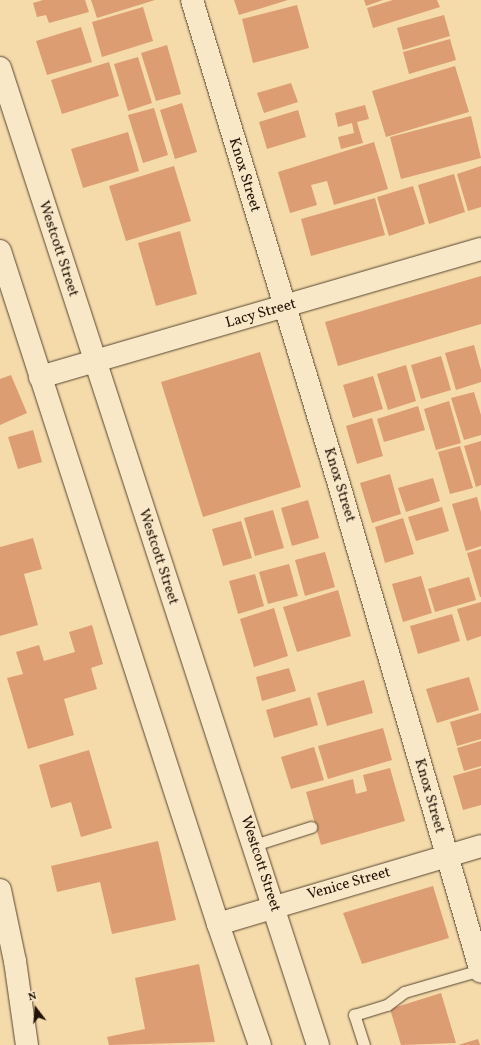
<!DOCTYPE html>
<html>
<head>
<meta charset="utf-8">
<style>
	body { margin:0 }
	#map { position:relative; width:481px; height:1045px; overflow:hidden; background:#f5dbaa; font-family:Vollkorn,serif }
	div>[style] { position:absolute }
	.building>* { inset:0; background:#dc9d72 }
	.roads { filter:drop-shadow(0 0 1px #574530) drop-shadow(0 0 1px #574530) }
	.service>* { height:11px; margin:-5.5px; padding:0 5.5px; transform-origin:5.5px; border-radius:5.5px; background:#f8e8c8 }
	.minor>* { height:22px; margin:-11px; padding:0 11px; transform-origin:11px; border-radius:11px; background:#f8e8c8 }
	.secondary>* { height:22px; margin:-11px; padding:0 11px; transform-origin:11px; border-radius:11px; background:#f8e8c8 }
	span { translate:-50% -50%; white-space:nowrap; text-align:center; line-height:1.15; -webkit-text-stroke:4px #f8e8c8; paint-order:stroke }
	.street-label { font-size:15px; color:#221307 }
	.north { position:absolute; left:16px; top:989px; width:40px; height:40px; -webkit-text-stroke:3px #f8e8c8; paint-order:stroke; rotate:344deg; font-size:11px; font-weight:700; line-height:16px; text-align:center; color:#221307 }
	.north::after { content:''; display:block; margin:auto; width:14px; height:18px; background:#221307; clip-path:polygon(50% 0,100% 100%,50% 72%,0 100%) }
</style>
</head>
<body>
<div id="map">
	<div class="building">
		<div style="clip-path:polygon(43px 0,85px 0,89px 12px,49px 23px,46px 15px,37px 17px,33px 3px)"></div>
		<div style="clip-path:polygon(91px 0,155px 0,97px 18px)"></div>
		<div style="clip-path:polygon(234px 0,288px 0,239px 15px)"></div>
		<div style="clip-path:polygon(364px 0,383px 0,366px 6px)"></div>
		<div style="clip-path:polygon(393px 0,437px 0,440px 7px,373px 28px,367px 8px)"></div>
		<div style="clip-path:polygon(297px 5px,309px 48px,253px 63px,242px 19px)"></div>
		<div style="clip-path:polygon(143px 7px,153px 41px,102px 57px,92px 22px)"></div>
		<div style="clip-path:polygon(444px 15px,450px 36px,403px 50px,397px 28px)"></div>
		<div style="clip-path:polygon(81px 27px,92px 62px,47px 75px,36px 41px)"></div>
		<div style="clip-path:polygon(450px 39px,456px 60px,409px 74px,403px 52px)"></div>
		<div style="clip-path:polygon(167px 45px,181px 94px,156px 101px,141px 53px)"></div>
		<div style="clip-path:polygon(138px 57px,152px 103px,128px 111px,114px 64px)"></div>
		<div style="clip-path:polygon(109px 62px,119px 96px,62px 114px,51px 80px)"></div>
		<div style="clip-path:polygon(455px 66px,469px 112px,386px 137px,372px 91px)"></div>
		<div style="clip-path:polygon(291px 83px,298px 102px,264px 113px,257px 93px)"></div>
		<div style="clip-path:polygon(182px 103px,197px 152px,175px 159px,160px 110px)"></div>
		<div style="clip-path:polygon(365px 105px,369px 119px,357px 122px,363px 143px,341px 149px,338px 137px,354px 133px,352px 123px,338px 127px,335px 113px)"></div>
		<div style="clip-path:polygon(154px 108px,168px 155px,143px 163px,128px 115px)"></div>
		<div style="clip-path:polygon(298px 110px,306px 137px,267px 149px,259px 122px)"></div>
		<div style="clip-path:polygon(471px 116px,481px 158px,401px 179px,390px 137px)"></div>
		<div style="clip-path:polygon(128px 132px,139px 171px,83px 188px,71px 149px)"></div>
		<div style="clip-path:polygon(374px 142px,388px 189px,334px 205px,327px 181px,311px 185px,317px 205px,290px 213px,278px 172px)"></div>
		<div style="clip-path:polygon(174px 166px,191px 221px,126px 241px,109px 186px)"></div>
		<div style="clip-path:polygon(481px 166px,481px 207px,468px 211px,457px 174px)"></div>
		<div style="clip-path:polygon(454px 174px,465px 212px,429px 224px,418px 185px)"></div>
		<div style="clip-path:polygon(413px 186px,425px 224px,389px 236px,377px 197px)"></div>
		<div style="clip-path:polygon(375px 198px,385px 235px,311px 256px,301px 219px)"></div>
		<div style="clip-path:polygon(180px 231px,197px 294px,156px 306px,138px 243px)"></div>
		<div style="clip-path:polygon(481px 276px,481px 324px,338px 366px,325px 322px)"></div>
		<div style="clip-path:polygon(474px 345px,481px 370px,481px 382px,456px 390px,445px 353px)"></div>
		<div style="clip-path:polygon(260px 352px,301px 487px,203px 517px,161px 382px)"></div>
		<div style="clip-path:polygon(441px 356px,451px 390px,421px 399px,411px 365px)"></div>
		<div style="clip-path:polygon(406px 365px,416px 401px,388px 410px,377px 374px)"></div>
		<div style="clip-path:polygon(11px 375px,27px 413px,0 425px,0 379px)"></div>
		<div style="clip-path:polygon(373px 376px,383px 409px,353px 418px,343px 385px)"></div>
		<div style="clip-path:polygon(474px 392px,481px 415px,481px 435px,464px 440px,451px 398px)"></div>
		<div style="clip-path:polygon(449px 401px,461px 443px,436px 450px,424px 409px)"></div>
		<div style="clip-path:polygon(418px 406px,425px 430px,384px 442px,377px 419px)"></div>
		<div style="clip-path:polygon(372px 418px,383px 456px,357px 464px,346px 426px)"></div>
		<div style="clip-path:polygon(33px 430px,42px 462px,18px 469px,8px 437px)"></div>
		<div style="clip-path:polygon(481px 441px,481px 485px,476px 487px,464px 446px)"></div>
		<div style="clip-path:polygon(460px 446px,473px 488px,450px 494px,438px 452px)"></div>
		<div style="clip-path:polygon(390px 474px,401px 514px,372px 523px,360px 483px)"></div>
		<div style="clip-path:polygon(433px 478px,440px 501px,406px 512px,398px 488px)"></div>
		<div style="clip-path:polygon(477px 497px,481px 512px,481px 546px,466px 551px,452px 504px)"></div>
		<div style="clip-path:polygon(308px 500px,319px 538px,292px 546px,281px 508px)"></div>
		<div style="clip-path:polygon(442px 507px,449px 531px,416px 541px,408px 517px)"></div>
		<div style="clip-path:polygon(273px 510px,284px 548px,255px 556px,244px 518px)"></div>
		<div style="clip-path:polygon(403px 518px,414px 554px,385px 563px,375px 527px)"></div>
		<div style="clip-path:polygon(241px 521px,252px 558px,223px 566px,212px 529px)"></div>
		<div style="clip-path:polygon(33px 538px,42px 569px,24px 574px,38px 625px,0 636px,0 547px)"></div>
		<div style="clip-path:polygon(481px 549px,481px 597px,480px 597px,467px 553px)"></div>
		<div style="clip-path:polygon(325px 552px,335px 587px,305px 596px,295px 560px)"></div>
		<div style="clip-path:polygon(289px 564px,298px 596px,268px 604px,259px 572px)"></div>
		<div style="clip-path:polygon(255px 574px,264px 606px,238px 614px,229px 581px)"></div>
		<div style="clip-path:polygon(421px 576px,432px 613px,403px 622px,392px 584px)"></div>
		<div style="clip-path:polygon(469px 577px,476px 600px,435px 612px,428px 589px)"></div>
		<div style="clip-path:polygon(338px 590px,351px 636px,297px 652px,283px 607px)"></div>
		<div style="clip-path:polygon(481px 602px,481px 636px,467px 641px,457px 609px)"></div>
		<div style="clip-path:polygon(274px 608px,288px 656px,254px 667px,240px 619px)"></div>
		<div style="clip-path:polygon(452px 614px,460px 641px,418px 654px,410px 626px)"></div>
		<div style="clip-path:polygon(92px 625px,103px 664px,91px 668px,97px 689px,64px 699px,74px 735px,28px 749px,7px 678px,23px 674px,16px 652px,39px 645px,44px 661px,75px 652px,69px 632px)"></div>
		<div style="clip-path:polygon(289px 668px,296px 691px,262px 701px,256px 677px)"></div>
		<div style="clip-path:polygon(469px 677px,479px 710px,437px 723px,426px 689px)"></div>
		<div style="clip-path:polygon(364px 680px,373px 713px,327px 726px,317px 693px)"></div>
		<div style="clip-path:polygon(310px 697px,318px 725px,274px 738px,266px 710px)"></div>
		<div style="clip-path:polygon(481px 713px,481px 739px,457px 746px,450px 722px)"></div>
		<div style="clip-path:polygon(383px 728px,392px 760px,328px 779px,318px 746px)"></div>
		<div style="clip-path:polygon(481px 741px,481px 766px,464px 771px,457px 748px)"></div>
		<div style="clip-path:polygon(314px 747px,324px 780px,291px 789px,281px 757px)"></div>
		<div style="clip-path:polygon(89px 750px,112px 828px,81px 837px,71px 802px,51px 808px,39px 765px)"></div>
		<div style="clip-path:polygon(390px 768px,405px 821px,321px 845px,306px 792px,353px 779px,356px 794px,367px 791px,363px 775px)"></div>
		<div style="clip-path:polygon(481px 768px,481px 805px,463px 810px,453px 776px)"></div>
		<div style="clip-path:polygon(158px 841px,176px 920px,112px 934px,100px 882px,57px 892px,51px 866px)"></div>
		<div style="clip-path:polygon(433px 886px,449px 938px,362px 964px,343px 913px)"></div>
		<div style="clip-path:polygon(199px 964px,215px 1042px,109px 1045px,107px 1037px,145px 1029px,135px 978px)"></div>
		<div style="clip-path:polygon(441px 993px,456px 1043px,401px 1045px,390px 1009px)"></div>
		<div style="clip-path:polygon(478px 1039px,480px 1045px,458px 1045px)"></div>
	</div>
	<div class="roads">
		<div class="service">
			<div style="left:254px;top:845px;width:60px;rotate:-17.5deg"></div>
			<div style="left:364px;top:1045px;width:32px;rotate:-108deg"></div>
			<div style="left:354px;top:1015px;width:34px;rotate:-17deg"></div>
			<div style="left:387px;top:1005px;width:21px;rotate:-37deg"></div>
			<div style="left:404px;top:992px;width:79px;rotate:-16.1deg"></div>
		</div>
		<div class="minor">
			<div style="left:192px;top:0;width:503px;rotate:73.12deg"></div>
			<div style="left:338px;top:481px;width:511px;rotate:73.76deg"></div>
			<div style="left:40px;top:377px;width:459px;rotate:-16.2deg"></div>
			<div style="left:0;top:890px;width:73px;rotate:78.1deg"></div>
			<div style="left:15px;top:961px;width:85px;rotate:81.9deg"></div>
			<div style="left:218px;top:924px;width:274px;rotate:-16.5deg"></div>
		</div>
		<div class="secondary">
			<div style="left:0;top:68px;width:1027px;rotate:71.97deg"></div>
			<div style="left:0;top:251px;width:707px;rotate:72.05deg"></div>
			<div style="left:218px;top:924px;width:128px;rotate:70.9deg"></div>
		</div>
	</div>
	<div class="street-label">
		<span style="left:244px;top:175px;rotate:73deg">Knox Street</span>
		<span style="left:58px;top:249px;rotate:72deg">Westcott Street</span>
		<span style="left:261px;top:314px;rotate:-16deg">Lacy Street</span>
		<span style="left:339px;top:485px;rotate:73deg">Knox Street</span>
		<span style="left:158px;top:557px;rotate:72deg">Westcott Street</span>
		<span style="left:429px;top:796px;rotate:74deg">Knox Street</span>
		<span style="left:260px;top:864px;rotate:72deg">Westcott Street</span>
		<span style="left:349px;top:884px;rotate:-16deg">Venice Street</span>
	</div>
	<div class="north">N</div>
</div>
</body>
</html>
